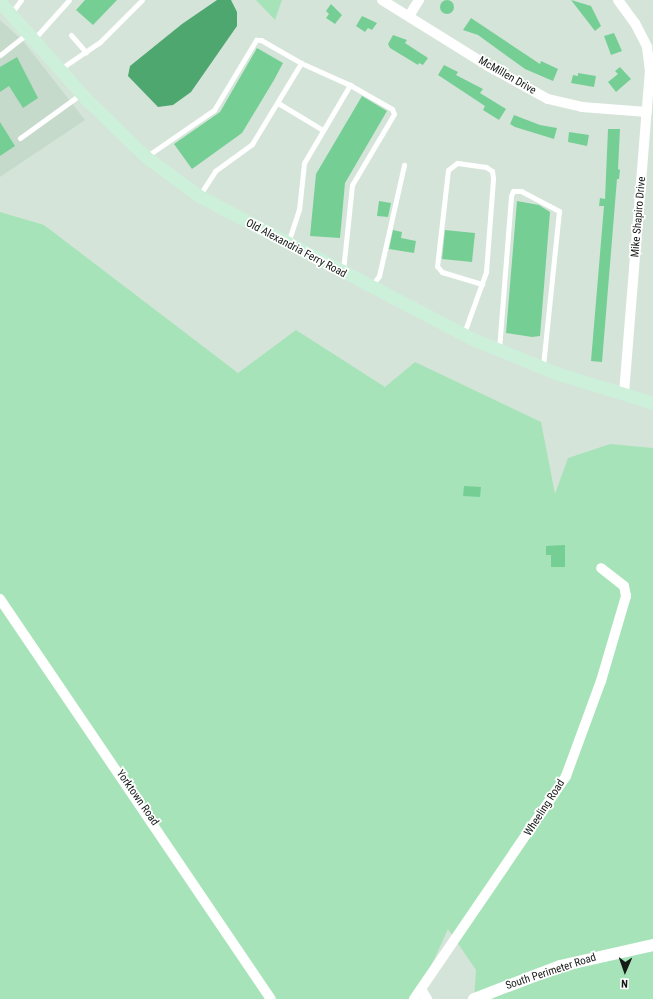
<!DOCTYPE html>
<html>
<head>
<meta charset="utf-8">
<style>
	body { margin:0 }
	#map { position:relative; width:653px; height:999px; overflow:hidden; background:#d5e4d9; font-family:"Roboto Condensed",sans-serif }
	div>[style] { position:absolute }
	.built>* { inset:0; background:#c5daca }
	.green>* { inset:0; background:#a6e3b8 }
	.water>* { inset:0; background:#4da76e }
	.building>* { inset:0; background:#75cf94 }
	.round { border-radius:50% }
	.service>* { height:5px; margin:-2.5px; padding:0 2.5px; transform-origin:2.5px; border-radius:2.5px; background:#fff }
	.minor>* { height:10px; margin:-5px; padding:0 5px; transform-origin:5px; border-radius:5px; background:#fff }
	.tertiary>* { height:12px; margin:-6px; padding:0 6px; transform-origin:6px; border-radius:6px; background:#fff }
	.secondary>* { height:13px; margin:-6.5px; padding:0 6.5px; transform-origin:6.5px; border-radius:6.5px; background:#ccf0da }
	span { translate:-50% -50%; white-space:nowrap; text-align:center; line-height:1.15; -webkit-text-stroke:3.5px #fff; paint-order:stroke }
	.street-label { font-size:11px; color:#161b17 }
	.north { position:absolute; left:605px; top:951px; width:40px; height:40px; -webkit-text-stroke:3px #fff; paint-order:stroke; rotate:182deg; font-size:11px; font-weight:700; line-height:16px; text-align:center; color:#161b17 }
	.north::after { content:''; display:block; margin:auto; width:14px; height:18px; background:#161b17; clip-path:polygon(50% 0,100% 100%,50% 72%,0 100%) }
</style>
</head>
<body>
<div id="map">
	<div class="built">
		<div style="clip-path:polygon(0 20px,23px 41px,85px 120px,0 177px)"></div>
	</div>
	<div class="green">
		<div style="clip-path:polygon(256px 0,282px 0,275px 20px)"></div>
		<div style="clip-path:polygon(0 212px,44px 225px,238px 373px,296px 330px,385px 387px,415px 362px,541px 422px,555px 494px,568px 458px,610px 444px,653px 448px,653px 999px,474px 999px,476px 970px,448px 929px,416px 999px,0 999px)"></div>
	</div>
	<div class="water">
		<div style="clip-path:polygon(217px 0,231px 0,237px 12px,237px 26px,191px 92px,173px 105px,158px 107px,128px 76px,130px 66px,182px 24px)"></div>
	</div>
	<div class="building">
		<div class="round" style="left:440px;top:0;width:14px;height:14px"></div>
		<div style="clip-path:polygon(85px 0,117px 0,93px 25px,76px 10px)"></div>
		<div style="clip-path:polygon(571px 0,591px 6px,601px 26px,595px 31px)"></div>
		<div style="clip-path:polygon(331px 4px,342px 15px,335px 24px,326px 18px,329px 14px,326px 11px)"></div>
		<div style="clip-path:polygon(362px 16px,377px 23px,372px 30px,368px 28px,365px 32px,356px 26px)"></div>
		<div style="clip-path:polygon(471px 18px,540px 64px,541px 61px,558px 69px,553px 81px,525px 69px,478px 35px,463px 30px)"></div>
		<div style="clip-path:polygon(614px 33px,622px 51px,611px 55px,604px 36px)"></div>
		<div style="clip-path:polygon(393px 35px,407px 40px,405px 43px,428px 58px,423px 65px,419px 63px,418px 65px,390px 48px,388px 44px)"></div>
		<div style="clip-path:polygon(257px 48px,283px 63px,274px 80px,242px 133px,192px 169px,174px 144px,220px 112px)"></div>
		<div style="clip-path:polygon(17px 57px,38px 98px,23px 108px,9px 86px,0 92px,0 67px)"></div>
		<div style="clip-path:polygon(444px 65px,458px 72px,456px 75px,483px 89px,480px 93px,506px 109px,499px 120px,483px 110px,485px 106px,438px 75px)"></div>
		<div style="clip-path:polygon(620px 67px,631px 79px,616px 92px,608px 82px,618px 74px,615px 71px)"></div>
		<div style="clip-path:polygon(578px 73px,596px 76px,594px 87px,571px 83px,573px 75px,578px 76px)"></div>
		<div style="clip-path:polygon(362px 96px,387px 111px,345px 183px,340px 238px,310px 236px,316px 174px)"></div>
		<div style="clip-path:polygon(514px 115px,540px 125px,557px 128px,554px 139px,515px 127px,510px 124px)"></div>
		<div style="clip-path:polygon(0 122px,15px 146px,0 156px)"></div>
		<div style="clip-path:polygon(608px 129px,620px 129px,618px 169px,620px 170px,619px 179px,617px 179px,602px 362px,591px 361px,604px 206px,599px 206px,600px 198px,605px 199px)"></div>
		<div style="clip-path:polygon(569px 132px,589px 135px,587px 146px,568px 142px)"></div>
		<div style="clip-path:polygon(379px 201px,391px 203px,388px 217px,377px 216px)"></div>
		<div style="clip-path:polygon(517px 201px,539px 205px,550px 212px,540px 336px,532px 337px,506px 333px)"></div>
		<div style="clip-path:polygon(393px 230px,402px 232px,401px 238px,416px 241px,414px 253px,389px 249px)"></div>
		<div style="clip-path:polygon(445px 230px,475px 233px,472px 262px,442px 259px)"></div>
		<div style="clip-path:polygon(464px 486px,481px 487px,480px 497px,463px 496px)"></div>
		<div style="clip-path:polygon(565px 545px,565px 567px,551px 567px,551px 555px,546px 555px,546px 546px)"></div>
	</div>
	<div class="service">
		<div style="left:12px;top:12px;width:15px;rotate:-53deg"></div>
		<div style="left:71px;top:35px;width:23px;rotate:49deg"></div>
		<div style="left:34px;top:39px;width:52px;rotate:-48.1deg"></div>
		<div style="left:0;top:55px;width:34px;rotate:-38deg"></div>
		<div style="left:60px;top:69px;width:48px;rotate:-34deg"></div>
		<div style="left:100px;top:42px;width:59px;rotate:-45deg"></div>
		<div style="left:278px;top:103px;width:52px;rotate:31deg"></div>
		<div style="left:20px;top:138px;width:75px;rotate:-35.8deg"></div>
		<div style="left:147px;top:156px;width:81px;rotate:-34.5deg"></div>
		<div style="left:214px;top:110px;width:82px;rotate:-59deg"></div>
		<div style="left:256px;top:40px;width:5px"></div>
		<div style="left:261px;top:40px;width:46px;rotate:29.9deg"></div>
		<div style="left:301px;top:63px;width:54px;rotate:24.2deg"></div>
		<div style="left:350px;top:85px;width:48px;rotate:29.7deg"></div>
		<div style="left:392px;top:109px;width:5px;rotate:68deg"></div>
		<div style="left:394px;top:114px;width:82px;rotate:120.6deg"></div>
		<div style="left:352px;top:185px;width:85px;rotate:96deg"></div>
		<div style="left:199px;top:196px;width:30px;rotate:-57deg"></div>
		<div style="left:215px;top:171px;width:46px;rotate:-36.1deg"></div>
		<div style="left:252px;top:144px;width:95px;rotate:-58.8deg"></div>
		<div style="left:288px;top:243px;width:35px;rotate:-72deg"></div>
		<div style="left:299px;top:210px;width:47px;rotate:-83.9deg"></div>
		<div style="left:304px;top:163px;width:91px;rotate:-59.5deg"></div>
		<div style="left:372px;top:285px;width:11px;rotate:-52deg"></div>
		<div style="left:379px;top:276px;width:114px;rotate:-77.3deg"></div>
		<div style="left:464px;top:333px;width:65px;rotate:-70.2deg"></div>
		<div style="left:486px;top:272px;width:94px;rotate:-85.7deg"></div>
		<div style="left:493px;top:178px;width:7px;rotate:-98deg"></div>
		<div style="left:492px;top:171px;width:7px;rotate:-146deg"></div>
		<div style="left:486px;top:167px;width:29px;rotate:-172deg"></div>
		<div style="left:457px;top:163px;width:11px;rotate:142deg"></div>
		<div style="left:448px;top:170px;width:97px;rotate:96.5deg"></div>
		<div style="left:437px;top:266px;width:8px;rotate:50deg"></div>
		<div style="left:442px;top:272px;width:42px;rotate:16.7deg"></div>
		<div style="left:499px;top:349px;width:153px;rotate:-85.5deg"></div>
		<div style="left:511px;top:196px;width:5px;rotate:-68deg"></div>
		<div style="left:513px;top:191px;width:8px"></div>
		<div style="left:521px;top:191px;width:43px;rotate:27.8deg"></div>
		<div style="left:559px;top:211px;width:157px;rotate:95.9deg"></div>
	</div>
	<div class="minor">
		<div style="left:382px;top:0;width:125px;rotate:31.9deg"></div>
		<div style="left:488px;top:66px;width:68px;rotate:28.8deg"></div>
		<div style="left:548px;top:99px;width:35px;rotate:13deg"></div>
		<div style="left:582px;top:107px;width:65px;rotate:4.4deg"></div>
		<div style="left:618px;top:0;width:29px;rotate:54deg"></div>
		<div style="left:635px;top:23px;width:27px;rotate:63deg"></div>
		<div style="left:647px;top:47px;width:23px;rotate:83deg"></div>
		<div style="left:650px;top:70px;width:326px;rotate:94.6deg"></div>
		<div style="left:409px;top:16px;width:19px;rotate:-58deg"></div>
		<div style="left:0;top:599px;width:483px;rotate:55.9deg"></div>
		<div style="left:421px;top:989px;width:12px;rotate:59deg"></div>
		<div style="left:414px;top:999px;width:270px;rotate:-55.7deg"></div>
		<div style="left:566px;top:776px;width:101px;rotate:-69.8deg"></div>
		<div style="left:601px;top:681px;width:89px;rotate:-73.6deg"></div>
		<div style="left:626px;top:596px;width:10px;rotate:-101deg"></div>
		<div style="left:624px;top:586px;width:29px;rotate:-142deg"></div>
	</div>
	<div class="tertiary">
		<div style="left:474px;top:999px;width:92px;rotate:-21deg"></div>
		<div style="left:560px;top:966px;width:95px;rotate:-12.7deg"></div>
	</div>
	<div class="secondary">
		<div style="left:0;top:2px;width:130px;rotate:48.4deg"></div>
		<div style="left:86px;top:99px;width:83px;rotate:44deg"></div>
		<div style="left:146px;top:157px;width:66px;rotate:36.3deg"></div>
		<div style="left:199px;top:196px;width:311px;rotate:27.6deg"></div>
		<div style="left:475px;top:340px;width:87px;rotate:22.2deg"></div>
		<div style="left:556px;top:373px;width:102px;rotate:17.2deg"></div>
	</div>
	<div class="street-label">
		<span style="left:507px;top:76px;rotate:30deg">McMillen Drive</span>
		<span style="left:639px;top:217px;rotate:-85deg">Mike Shapiro Drive</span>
		<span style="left:296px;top:249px;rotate:28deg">Old Alexandria Ferry Road</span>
		<span style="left:137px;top:798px;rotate:55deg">Yorktown Road</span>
		<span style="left:545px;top:808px;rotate:-57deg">Wheeling Road</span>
		<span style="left:551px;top:972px;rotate:-18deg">South Perimeter Road</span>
	</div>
	<div class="north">N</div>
</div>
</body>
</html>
